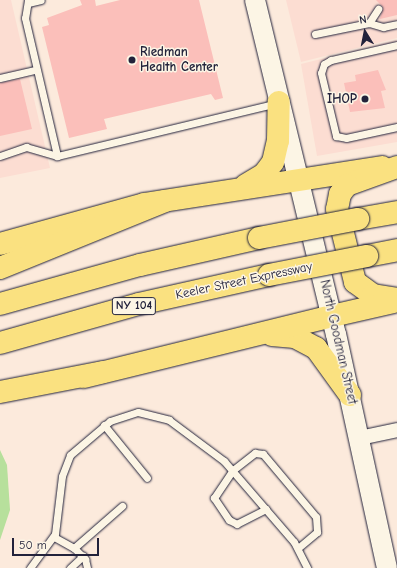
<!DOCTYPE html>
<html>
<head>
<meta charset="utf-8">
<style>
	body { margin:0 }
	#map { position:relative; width:397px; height:568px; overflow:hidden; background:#fceadc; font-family:"Comic Neue",sans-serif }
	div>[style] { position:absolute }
	.built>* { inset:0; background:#fcddd2 }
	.green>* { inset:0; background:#b7e09c }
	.building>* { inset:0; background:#fbbfba }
	.roads { filter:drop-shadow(0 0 1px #22223b) drop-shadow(0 0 1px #22223b) }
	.service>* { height:7px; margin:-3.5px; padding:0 3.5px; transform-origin:3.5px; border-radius:3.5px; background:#fcf5e5 }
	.minor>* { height:14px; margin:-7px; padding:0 7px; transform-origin:7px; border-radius:7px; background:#fcf5e5 }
	.secondary>* { height:20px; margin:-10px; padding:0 10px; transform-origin:10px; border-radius:10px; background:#fcf5e5 }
	.primary>* { height:22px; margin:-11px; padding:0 11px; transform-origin:11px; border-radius:11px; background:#fae180 }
	.motorway>* { height:22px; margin:-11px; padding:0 11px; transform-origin:11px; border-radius:11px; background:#fae180 }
	.bridges { filter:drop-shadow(0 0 1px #22223b) drop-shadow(0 0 1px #22223b) }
	.motorway-bridge>* { height:22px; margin:-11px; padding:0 11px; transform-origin:11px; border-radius:11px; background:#fae180 }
	.dots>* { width:11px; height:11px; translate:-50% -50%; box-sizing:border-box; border:2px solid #fcf5e5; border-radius:50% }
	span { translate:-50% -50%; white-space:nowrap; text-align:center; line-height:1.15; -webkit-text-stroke:3px #fcf5e5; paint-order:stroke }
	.shield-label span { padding:1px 3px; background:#fcf5e5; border:1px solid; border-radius:3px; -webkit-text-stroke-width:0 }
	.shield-label { font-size:12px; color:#22223b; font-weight:700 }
	.poi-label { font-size:13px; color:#22223b; font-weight:700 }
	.left { translate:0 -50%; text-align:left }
	.right { translate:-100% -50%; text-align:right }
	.street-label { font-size:13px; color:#22223b }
	.north { position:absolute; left:345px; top:12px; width:40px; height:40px; -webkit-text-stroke:3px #fcf5e5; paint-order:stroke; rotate:350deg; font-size:11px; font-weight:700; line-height:16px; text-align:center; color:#22223b }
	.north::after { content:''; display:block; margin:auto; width:14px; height:18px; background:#22223b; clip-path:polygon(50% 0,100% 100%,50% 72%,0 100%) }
	.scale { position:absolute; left:12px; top:538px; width:87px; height:18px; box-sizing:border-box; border:2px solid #22223b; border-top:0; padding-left:5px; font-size:12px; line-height:14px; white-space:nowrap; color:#22223b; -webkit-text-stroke:3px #fcf5e5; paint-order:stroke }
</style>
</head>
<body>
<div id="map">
	<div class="built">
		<div style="clip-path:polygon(0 0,11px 0,50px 168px,0 178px)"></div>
		<div style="clip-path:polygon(286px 0,397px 0,397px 38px,301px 62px)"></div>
		<div style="clip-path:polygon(397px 40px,397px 142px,317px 156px,301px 64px)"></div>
	</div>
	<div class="green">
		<div style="clip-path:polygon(0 450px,7px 465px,10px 510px,0 540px)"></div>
	</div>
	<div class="building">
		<div style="clip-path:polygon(80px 0,95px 0,96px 6px,120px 0,199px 0,223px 98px,215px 100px,211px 94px,104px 119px,107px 129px,69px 138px,42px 27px,49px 25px,47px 18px,82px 5px)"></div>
		<div style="clip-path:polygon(376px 0,397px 0,397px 15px,380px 19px,383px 7px)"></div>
		<div style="clip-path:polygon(378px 70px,386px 90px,381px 91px,385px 108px,350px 112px,344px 83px,356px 81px,355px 75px)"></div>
		<div style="clip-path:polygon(20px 79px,32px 129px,0 136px,0 83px)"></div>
	</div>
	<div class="roads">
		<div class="service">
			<div style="left:28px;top:0;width:18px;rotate:99deg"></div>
			<div style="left:25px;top:18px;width:142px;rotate:76.9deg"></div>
			<div style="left:28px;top:3px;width:13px;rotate:-13deg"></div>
			<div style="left:369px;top:23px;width:17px;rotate:-57deg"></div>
			<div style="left:315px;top:34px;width:55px;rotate:-11.5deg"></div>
			<div style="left:369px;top:23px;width:15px;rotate:16deg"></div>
			<div style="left:383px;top:27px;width:14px;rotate:-12deg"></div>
			<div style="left:397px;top:45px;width:68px;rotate:167.2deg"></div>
			<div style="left:331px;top:60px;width:8px;rotate:150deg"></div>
			<div style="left:324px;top:64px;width:9px;rotate:108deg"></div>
			<div style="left:321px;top:73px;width:65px;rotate:76.6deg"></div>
			<div style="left:336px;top:136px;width:10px;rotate:11deg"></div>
			<div style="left:346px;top:138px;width:52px;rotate:-12.2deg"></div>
			<div style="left:0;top:78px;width:36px;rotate:-13deg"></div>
			<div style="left:0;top:156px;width:28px;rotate:-19deg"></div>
			<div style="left:26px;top:147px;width:32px;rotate:16deg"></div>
			<div style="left:57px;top:156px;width:226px;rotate:-13.5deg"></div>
			<div style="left:104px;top:425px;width:68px;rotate:50.9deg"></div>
			<div style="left:266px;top:509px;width:33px;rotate:153deg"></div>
			<div style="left:237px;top:524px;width:9px;rotate:-153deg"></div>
			<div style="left:229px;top:520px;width:27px;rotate:-124deg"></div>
			<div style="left:214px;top:498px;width:34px;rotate:-56deg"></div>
			<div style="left:233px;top:470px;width:28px;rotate:-38deg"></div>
			<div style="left:255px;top:453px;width:8px;rotate:7deg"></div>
			<div style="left:263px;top:454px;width:82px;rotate:49.9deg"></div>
			<div style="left:316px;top:517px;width:15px;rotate:86deg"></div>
			<div style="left:317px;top:532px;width:25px;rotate:140deg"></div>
			<div style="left:54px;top:537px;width:23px;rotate:29deg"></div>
			<div style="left:74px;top:548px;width:16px;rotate:45deg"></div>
			<div style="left:85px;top:559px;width:9px;rotate:77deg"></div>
			<div style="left:74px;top:548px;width:64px;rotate:-41.2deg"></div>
			<div style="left:30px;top:568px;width:42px;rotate:-53.7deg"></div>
			<div style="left:55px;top:534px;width:58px;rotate:-83.1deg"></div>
			<div style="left:62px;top:476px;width:22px;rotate:-69deg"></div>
			<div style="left:70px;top:455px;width:52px;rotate:-40.4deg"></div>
			<div style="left:110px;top:421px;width:29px;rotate:-18deg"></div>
			<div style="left:138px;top:412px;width:32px;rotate:14deg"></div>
			<div style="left:169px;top:420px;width:69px;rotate:36.7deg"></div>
			<div style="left:224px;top:461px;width:107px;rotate:49.2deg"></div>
			<div style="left:294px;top:542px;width:29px;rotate:63deg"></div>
			<div style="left:70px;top:568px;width:18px;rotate:-43deg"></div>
		</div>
		<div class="minor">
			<div style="left:360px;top:438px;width:38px;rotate:-12deg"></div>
		</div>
		<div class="secondary">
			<div style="left:255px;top:0;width:344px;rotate:76.4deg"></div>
			<div style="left:336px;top:334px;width:239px;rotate:77.7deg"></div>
		</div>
		<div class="primary">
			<div style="left:246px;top:185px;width:21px;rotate:-31deg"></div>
			<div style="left:264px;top:174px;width:15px;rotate:-53deg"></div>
			<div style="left:273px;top:162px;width:22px;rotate:-77deg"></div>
			<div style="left:278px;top:141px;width:39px;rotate:-89deg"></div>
			<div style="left:0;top:244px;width:149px;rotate:-15.5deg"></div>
			<div style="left:144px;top:204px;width:241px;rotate:-8.8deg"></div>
			<div style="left:272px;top:335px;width:23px;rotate:5deg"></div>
			<div style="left:295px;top:337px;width:24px;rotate:28deg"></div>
			<div style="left:316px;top:348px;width:58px;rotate:54.1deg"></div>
			<div style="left:84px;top:377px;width:255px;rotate:-13.8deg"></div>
		</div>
		<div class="motorway">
			<div style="left:397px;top:167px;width:53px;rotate:160.2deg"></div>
			<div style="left:347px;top:185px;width:11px;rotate:128deg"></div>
			<div style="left:340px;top:194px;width:15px;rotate:101deg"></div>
			<div style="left:337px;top:209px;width:75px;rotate:76.1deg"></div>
			<div style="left:355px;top:282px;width:22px;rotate:36deg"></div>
			<div style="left:373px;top:295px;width:24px;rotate:9deg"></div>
			<div style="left:358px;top:219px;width:40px;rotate:-10deg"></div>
			<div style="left:367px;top:256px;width:31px;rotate:-11deg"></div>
			<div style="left:0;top:268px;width:178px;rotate:-22.1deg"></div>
			<div style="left:0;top:304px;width:145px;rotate:-15.6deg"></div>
			<div style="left:140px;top:265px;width:122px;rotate:-12.8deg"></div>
			<div style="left:332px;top:316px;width:63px;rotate:-12.9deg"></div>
			<div style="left:0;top:343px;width:144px;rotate:-15.7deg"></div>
			<div style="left:139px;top:304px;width:133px;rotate:-12.6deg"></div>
			<div style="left:0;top:392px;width:105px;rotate:-11deg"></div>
		</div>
	</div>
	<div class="bridges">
		<div class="motorway-bridge">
			<div style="left:259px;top:238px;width:101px;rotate:-10.9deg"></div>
			<div style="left:269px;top:275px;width:100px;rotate:-11deg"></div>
		</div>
	</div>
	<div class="dots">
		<div style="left:132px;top:60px;background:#22223b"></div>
		<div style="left:365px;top:99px;background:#22223b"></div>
	</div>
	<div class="shield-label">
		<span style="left:134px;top:306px">NY 104</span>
	</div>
	<div class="poi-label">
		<span class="left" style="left:140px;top:60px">Riedman<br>Health Center</span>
		<span class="right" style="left:357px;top:99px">IHOP</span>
	</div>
	<div class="street-label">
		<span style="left:244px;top:281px;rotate:-12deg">Keeler Street Expressway</span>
		<span style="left:338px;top:342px;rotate:77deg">North Goodman Street</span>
	</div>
	<div class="north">N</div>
	<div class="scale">50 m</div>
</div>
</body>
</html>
